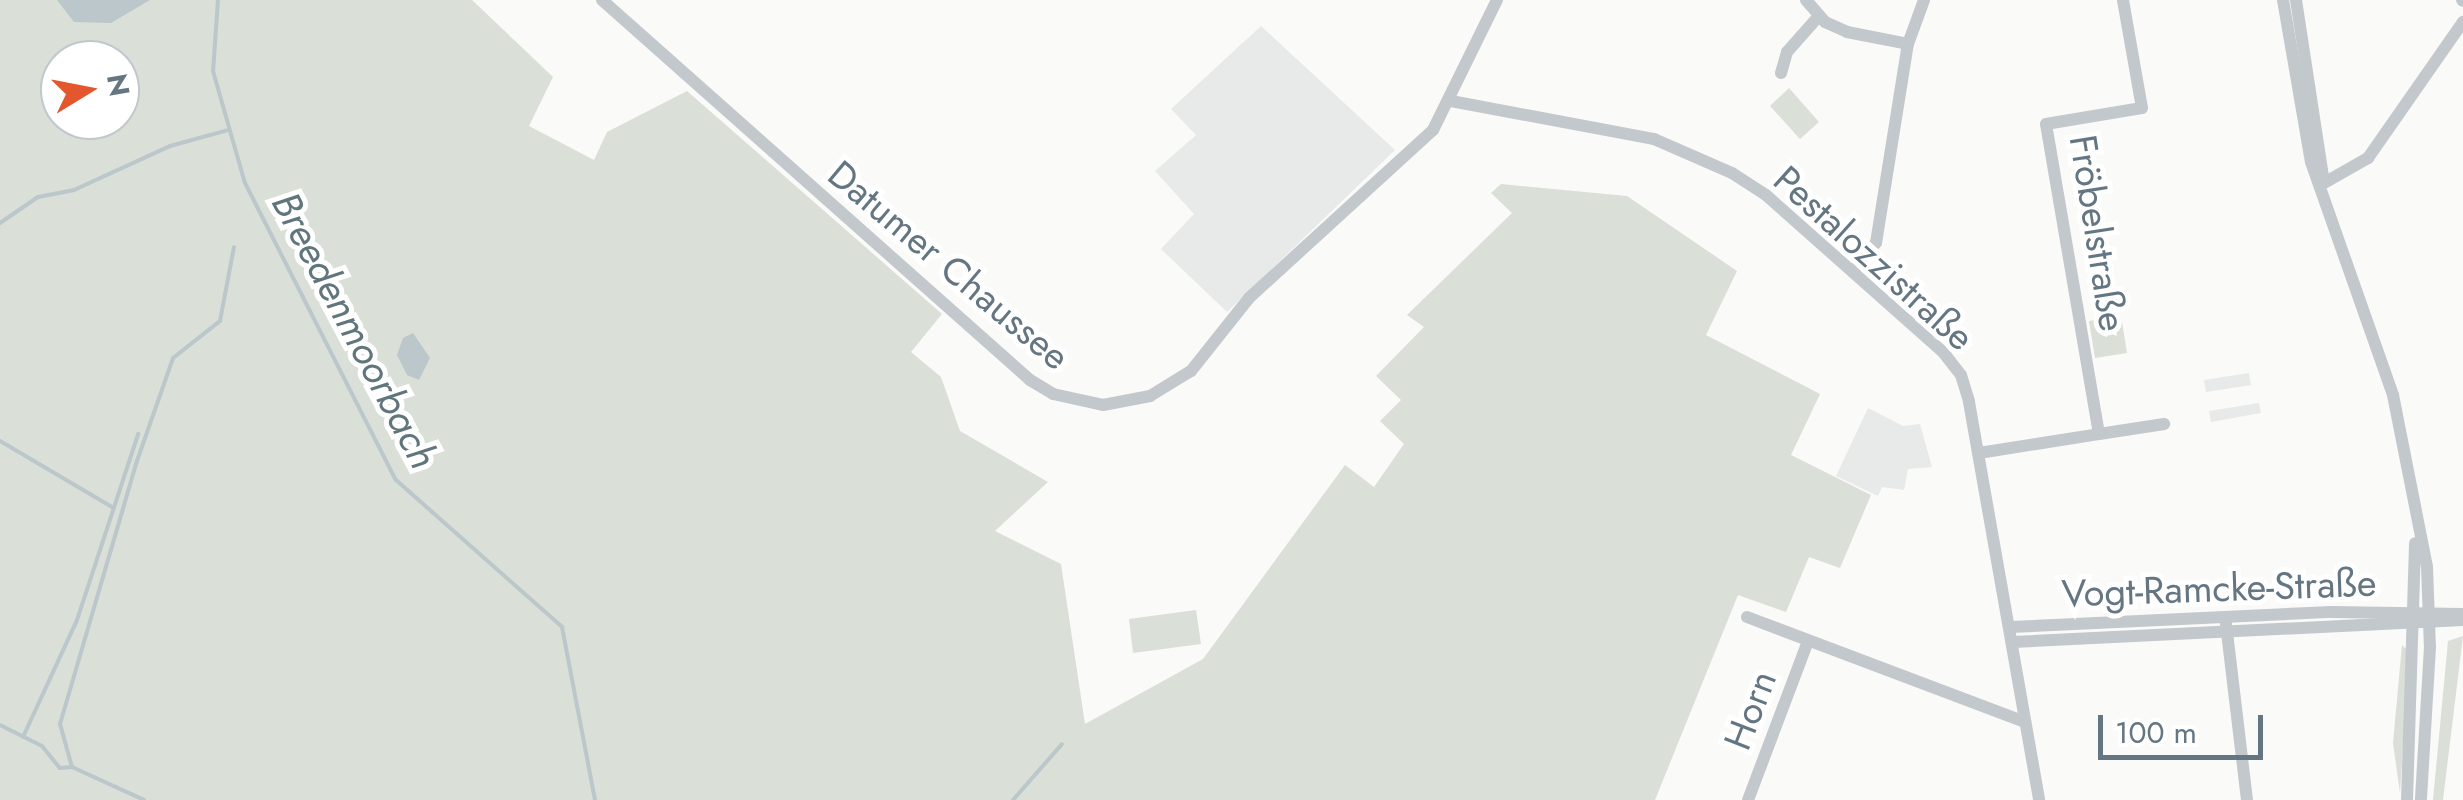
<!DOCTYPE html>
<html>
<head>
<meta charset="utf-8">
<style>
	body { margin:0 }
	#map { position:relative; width:2463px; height:800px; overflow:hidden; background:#fafaf8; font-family:Jost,sans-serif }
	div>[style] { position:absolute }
	.built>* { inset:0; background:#e8e9e9 }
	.green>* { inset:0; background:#dadfd7 }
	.water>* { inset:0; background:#bbc7cb }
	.stream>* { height:4px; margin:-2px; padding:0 2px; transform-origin:2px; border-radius:2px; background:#bbc7cb }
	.minor>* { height:12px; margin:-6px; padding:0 6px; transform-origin:6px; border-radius:6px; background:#c3c8cc }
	span { translate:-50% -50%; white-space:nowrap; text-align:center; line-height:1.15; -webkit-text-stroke:10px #fff; paint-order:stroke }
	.street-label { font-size:38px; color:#657683 }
	.water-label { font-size:40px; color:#60757c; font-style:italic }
	.north { position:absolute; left:40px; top:40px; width:100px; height:100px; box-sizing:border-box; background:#fff; border:2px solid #c1c8cd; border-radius:50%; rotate:80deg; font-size:28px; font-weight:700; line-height:40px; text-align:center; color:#657683 }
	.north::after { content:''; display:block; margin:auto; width:35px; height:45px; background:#e4572e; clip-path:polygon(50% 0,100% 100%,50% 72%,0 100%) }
	.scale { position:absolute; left:2098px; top:715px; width:165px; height:45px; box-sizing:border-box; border:5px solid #657683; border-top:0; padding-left:12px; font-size:30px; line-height:35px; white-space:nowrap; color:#657683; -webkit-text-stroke:8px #fff; paint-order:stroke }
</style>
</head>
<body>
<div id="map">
	<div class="built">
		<div style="clip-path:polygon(1261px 26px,1395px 150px,1227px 312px,1161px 249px,1194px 214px,1155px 171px,1196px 135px,1171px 109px)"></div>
		<div style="clip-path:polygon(2249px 373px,2251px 385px,2206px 392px,2204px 380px)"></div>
		<div style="clip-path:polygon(2259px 403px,2261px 413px,2211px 422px,2209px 411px)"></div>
		<div style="clip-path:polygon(1868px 408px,1903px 426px,1920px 424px,1932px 467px,1908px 469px,1904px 490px,1882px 487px,1878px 496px,1836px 476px)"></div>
	</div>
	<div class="green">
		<div style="clip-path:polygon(evenodd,0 0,472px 0,553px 77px,529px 126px,594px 160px,607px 132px,687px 91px,942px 314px,911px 352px,941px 377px,960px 431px,1048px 482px,995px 531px,1061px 564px,1085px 724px,1203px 659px,1345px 465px,1374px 487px,1404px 444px,1380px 421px,1401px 400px,1376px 376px,1424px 327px,1407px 315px,1512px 213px,1491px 193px,1501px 184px,1627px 196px,1737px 271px,1706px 335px,1820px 394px,1791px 455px,1871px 495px,1840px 568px,1809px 557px,1786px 612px,1738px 595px,1655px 800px,0 800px,0 0,60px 60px,120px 60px,120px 120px,60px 120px,60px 60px)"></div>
		<div style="clip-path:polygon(1789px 88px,1819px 122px,1800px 139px,1770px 106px)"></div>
		<div style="clip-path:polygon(2121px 316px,2127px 353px,2095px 358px,2089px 321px)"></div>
		<div style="clip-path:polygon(1196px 610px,1201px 644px,1133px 653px,1129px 619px)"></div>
		<div style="clip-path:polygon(2463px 636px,2443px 800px,2433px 800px,2448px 641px)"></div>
		<div style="clip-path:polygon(2402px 645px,2409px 652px,2400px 793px,2393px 743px)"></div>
	</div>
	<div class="water">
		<div style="clip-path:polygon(57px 0,150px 0,111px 23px,74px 22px)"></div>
		<div style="clip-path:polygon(413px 333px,430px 358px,419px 380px,407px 375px,397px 355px,403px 338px)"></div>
	</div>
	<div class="stream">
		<div style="left:218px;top:0;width:71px;rotate:94deg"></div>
		<div style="left:213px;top:71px;width:116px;rotate:74.1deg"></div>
		<div style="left:245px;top:183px;width:333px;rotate:63.1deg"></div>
		<div style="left:396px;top:480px;width:222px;rotate:41.5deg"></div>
		<div style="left:562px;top:627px;width:176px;rotate:79.2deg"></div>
		<div style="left:0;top:223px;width:46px;rotate:-34.4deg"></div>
		<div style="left:38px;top:197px;width:37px;rotate:-11deg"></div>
		<div style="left:74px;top:190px;width:106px;rotate:-24.6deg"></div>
		<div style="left:170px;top:146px;width:60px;rotate:-15.4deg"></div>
		<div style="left:0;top:441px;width:130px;rotate:30.5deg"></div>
		<div style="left:0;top:725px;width:47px;rotate:26.6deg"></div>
		<div style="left:42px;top:746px;width:28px;rotate:51deg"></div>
		<div style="left:60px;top:768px;width:12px;rotate:-5deg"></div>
		<div style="left:72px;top:767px;width:79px;rotate:24.6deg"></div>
		<div style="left:23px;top:737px;width:129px;rotate:-65.2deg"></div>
		<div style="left:77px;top:620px;width:196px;rotate:-71.8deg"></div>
		<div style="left:72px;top:767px;width:45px;rotate:-105.6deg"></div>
		<div style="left:60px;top:724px;width:274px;rotate:-73.7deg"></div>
		<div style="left:137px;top:461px;width:109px;rotate:-70.7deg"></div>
		<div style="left:173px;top:358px;width:60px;rotate:-38.2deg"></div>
		<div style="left:220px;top:321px;width:75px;rotate:-79.3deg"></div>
		<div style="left:1013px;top:800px;width:74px;rotate:-48.8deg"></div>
	</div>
	<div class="minor">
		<div style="left:602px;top:0;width:572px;rotate:41.6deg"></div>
		<div style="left:1030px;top:380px;width:27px;rotate:31deg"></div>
		<div style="left:1053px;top:394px;width:51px;rotate:12.4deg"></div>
		<div style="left:1103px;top:405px;width:48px;rotate:-10.8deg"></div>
		<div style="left:1150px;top:396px;width:48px;rotate:-31.4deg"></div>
		<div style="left:1191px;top:371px;width:93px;rotate:-51.5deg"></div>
		<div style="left:1249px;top:298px;width:249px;rotate:-42.4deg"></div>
		<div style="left:1433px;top:130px;width:145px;rotate:-63.8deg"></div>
		<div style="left:1806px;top:0;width:29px;rotate:49deg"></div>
		<div style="left:1825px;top:22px;width:24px;rotate:24deg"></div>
		<div style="left:1847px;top:32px;width:62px;rotate:11.1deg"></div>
		<div style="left:2283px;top:0;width:164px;rotate:80.2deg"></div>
		<div style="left:2311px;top:162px;width:247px;rotate:70.6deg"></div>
		<div style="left:2393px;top:395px;width:175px;rotate:78.8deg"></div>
		<div style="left:2427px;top:567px;width:80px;rotate:87.9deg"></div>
		<div style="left:2430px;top:647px;width:153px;rotate:93.4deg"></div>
		<div style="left:2296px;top:0;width:185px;rotate:81.3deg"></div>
		<div style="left:2462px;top:0;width:1px;rotate:45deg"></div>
		<div style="left:1781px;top:73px;width:22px;rotate:-74deg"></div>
		<div style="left:1787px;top:52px;width:48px;rotate:-48.4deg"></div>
		<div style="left:1451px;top:101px;width:207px;rotate:10.6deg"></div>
		<div style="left:1654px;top:139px;width:85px;rotate:23.6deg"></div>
		<div style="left:1732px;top:173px;width:40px;rotate:32.9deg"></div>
		<div style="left:1766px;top:195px;width:237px;rotate:41.6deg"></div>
		<div style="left:1943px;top:352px;width:29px;rotate:52deg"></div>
		<div style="left:1961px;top:375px;width:28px;rotate:73deg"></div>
		<div style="left:1969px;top:402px;width:404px;rotate:80deg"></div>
		<div style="left:2324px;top:183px;width:51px;rotate:-29.6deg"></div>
		<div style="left:2368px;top:158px;width:166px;rotate:-55.1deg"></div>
		<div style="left:1853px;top:272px;width:37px;rotate:-52deg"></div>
		<div style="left:1876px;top:243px;width:202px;rotate:-80.9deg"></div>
		<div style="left:1908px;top:44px;width:47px;rotate:-70deg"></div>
		<div style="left:2099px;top:434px;width:66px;rotate:-8.7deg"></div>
		<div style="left:1979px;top:453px;width:121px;rotate:-9deg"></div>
		<div style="left:2099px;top:434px;width:314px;rotate:-99.7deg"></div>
		<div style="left:2046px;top:124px;width:97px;rotate:-9.5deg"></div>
		<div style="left:2142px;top:108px;width:110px;rotate:-100deg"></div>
		<div style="left:1747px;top:617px;width:294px;rotate:20.7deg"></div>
		<div style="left:2226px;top:624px;width:177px;rotate:83.2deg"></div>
		<div style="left:2011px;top:627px;width:321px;rotate:-2.7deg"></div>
		<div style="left:2332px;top:612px;width:131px;rotate:0.9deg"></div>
		<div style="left:2013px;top:642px;width:451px;rotate:-2.8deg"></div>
		<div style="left:1748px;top:800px;width:170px;rotate:-69.3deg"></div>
		<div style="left:2407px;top:800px;width:257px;rotate:-88.2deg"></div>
	</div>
	<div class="street-label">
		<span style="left:2098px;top:233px;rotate:81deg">Fröbelstraße</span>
		<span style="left:1874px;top:258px;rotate:42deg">Pestalozzistraße</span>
		<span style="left:949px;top:265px;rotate:40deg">Datumer Chaussee</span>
		<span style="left:2219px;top:588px;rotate:-2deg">Vogt-Ramcke-Straße</span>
		<span style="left:1750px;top:710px;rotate:-69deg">Horn</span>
	</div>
	<div class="water-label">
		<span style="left:355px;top:330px;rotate:62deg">Breedenmoorbach</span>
	</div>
	<div class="north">N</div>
	<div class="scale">100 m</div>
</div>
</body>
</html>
